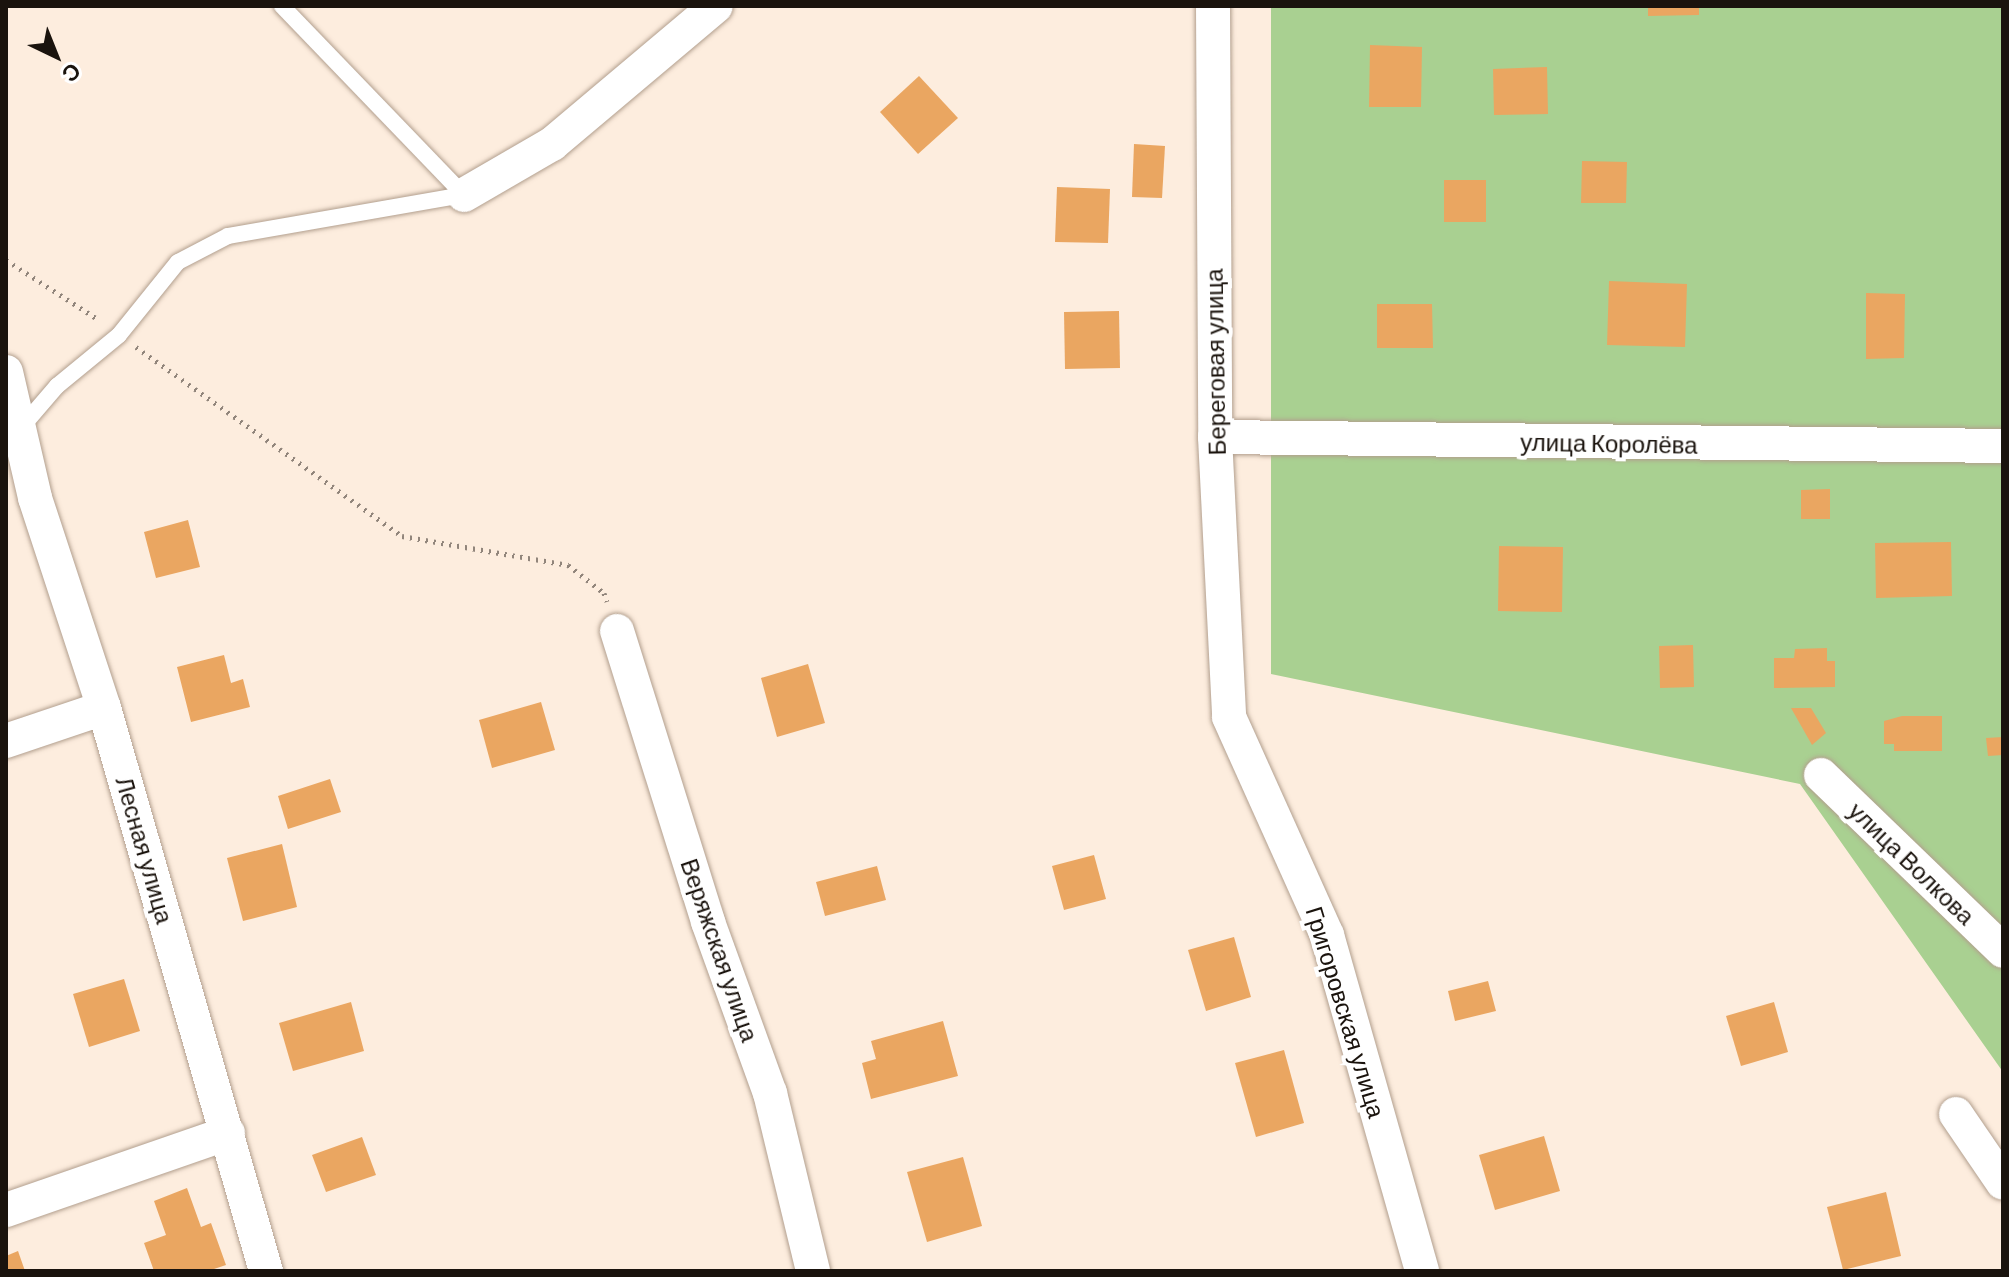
<!DOCTYPE html>
<html>
<head>
<meta charset="utf-8">
<style>
	body { margin:0 }
	#map { position:relative; width:2009px; height:1277px; overflow:hidden; background:#fdedde; font-family:Barlow,sans-serif }
	div>[style] { position:absolute }
	.green>* { inset:0; background:#a9d091 }
	.building>* { inset:0; background:#eaa661 }
	.path>* { height:5px; margin-top:-2.5px; transform-origin:0; background:repeating-linear-gradient(90deg,#91857b 0 2px,transparent 0 8px) }
	.roads { filter:drop-shadow(0 0 2px #b29f8e) drop-shadow(0 0 2px #b29f8e) }
	.lane>* { height:16px; margin:-8px; padding:0 8px; transform-origin:8px; border-radius:8px; background:#fff }
	.street>* { height:34px; margin:-17px; padding:0 17px; transform-origin:17px; border-radius:17px; background:#fff }
	span { translate:-50% -50%; white-space:nowrap; text-align:center; line-height:1.15; -webkit-text-stroke:8px #fff; paint-order:stroke }
	.street-label { font-size:24px; color:#1a130d }
	.frame { position:absolute; inset:0; border:8px solid #1a130d; pointer-events:none }
	.north { position:absolute; left:16px; top:16px; width:80px; height:80px; -webkit-text-stroke:6px #fff; paint-order:stroke; rotate:137deg; font-size:22px; font-weight:700; line-height:32px; text-align:center; color:#1a130d }
	.north::after { content:''; display:block; margin:auto; width:28px; height:36px; background:#1a130d; clip-path:polygon(50% 0,100% 100%,50% 72%,0 100%) }
</style>
</head>
<body>
<div id="map">
	<div class="green">
		<div style="clip-path:polygon(1271px 6px,2003px 6px,2003px 1072px,1800px 784px,1271px 674px)"></div>
	</div>
	<div class="building">
		<div style="clip-path:polygon(1648px 6px,1699px 6px,1699px 15px,1648px 16px)"></div>
		<div style="clip-path:polygon(1370px 45px,1422px 47px,1421px 107px,1369px 107px)"></div>
		<div style="clip-path:polygon(1547px 67px,1548px 114px,1494px 115px,1493px 69px)"></div>
		<div style="clip-path:polygon(919px 76px,958px 118px,918px 154px,880px 112px)"></div>
		<div style="clip-path:polygon(1134px 144px,1165px 146px,1162px 198px,1132px 197px)"></div>
		<div style="clip-path:polygon(1582px 161px,1627px 162px,1626px 203px,1581px 203px)"></div>
		<div style="clip-path:polygon(1444px 180px,1486px 180px,1486px 222px,1444px 222px)"></div>
		<div style="clip-path:polygon(1057px 187px,1110px 189px,1108px 243px,1055px 242px)"></div>
		<div style="clip-path:polygon(1609px 281px,1687px 284px,1685px 347px,1607px 345px)"></div>
		<div style="clip-path:polygon(1866px 293px,1905px 294px,1904px 358px,1866px 359px)"></div>
		<div style="clip-path:polygon(1377px 304px,1432px 304px,1433px 348px,1377px 348px)"></div>
		<div style="clip-path:polygon(1119px 311px,1120px 368px,1065px 369px,1064px 312px)"></div>
		<div style="clip-path:polygon(1830px 489px,1830px 519px,1801px 519px,1801px 490px)"></div>
		<div style="clip-path:polygon(188px 520px,200px 567px,156px 578px,144px 532px)"></div>
		<div style="clip-path:polygon(1951px 542px,1952px 596px,1876px 598px,1875px 543px)"></div>
		<div style="clip-path:polygon(1499px 546px,1563px 547px,1562px 612px,1498px 611px)"></div>
		<div style="clip-path:polygon(1693px 645px,1694px 687px,1660px 688px,1659px 646px)"></div>
		<div style="clip-path:polygon(1827px 648px,1827px 661px,1835px 661px,1835px 687px,1774px 688px,1774px 658px,1794px 658px,1795px 649px)"></div>
		<div style="clip-path:polygon(224px 655px,231px 683px,243px 679px,250px 707px,191px 722px,177px 667px)"></div>
		<div style="clip-path:polygon(808px 664px,825px 723px,777px 737px,761px 678px)"></div>
		<div style="clip-path:polygon(541px 702px,555px 750px,492px 768px,479px 720px)"></div>
		<div style="clip-path:polygon(1791px 708px,1811px 708px,1826px 733px,1812px 745px)"></div>
		<div style="clip-path:polygon(1902px 716px,1942px 716px,1942px 751px,1894px 751px,1894px 744px,1884px 744px,1884px 721px)"></div>
		<div style="clip-path:polygon(2003px 737px,2003px 755px,1988px 756px,1986px 738px)"></div>
		<div style="clip-path:polygon(330px 779px,341px 812px,288px 829px,278px 796px)"></div>
		<div style="clip-path:polygon(282px 844px,297px 907px,243px 921px,227px 858px)"></div>
		<div style="clip-path:polygon(1094px 855px,1106px 899px,1064px 910px,1052px 866px)"></div>
		<div style="clip-path:polygon(877px 866px,886px 900px,825px 916px,816px 882px)"></div>
		<div style="clip-path:polygon(1234px 937px,1251px 997px,1206px 1011px,1188px 950px)"></div>
		<div style="clip-path:polygon(124px 979px,140px 1031px,89px 1047px,73px 994px)"></div>
		<div style="clip-path:polygon(1488px 981px,1496px 1011px,1455px 1021px,1448px 991px)"></div>
		<div style="clip-path:polygon(351px 1002px,364px 1051px,293px 1071px,279px 1023px)"></div>
		<div style="clip-path:polygon(1774px 1002px,1788px 1052px,1741px 1066px,1726px 1016px)"></div>
		<div style="clip-path:polygon(943px 1021px,958px 1076px,871px 1099px,862px 1063px,876px 1059px,871px 1041px)"></div>
		<div style="clip-path:polygon(1284px 1050px,1304px 1123px,1256px 1137px,1235px 1063px)"></div>
		<div style="clip-path:polygon(1544px 1136px,1560px 1191px,1495px 1210px,1479px 1155px)"></div>
		<div style="clip-path:polygon(362px 1137px,376px 1175px,326px 1192px,312px 1155px)"></div>
		<div style="clip-path:polygon(963px 1157px,982px 1226px,927px 1242px,907px 1172px)"></div>
		<div style="clip-path:polygon(187px 1188px,201px 1227px,211px 1223px,226px 1265px,208px 1271px,154px 1271px,144px 1243px,166px 1235px,154px 1201px)"></div>
		<div style="clip-path:polygon(1886px 1192px,1901px 1256px,1843px 1270px,1827px 1207px)"></div>
		<div style="clip-path:polygon(18px 1251px,25px 1271px,6px 1271px,6px 1256px)"></div>
	</div>
	<div class="path">
		<div style="left:6px;top:260px;width:111px;rotate:32.8deg"></div>
		<div style="left:136px;top:347px;width:326px;rotate:35.4deg"></div>
		<div style="left:402px;top:536px;width:169px;rotate:9.9deg"></div>
		<div style="left:568px;top:565px;width:46px;rotate:37.9deg"></div>
		<div style="left:604px;top:593px;width:9px;rotate:72deg"></div>
	</div>
	<div class="roads">
		<div class="lane">
			<div style="left:282px;top:6px;width:262px;rotate:46.1deg"></div>
			<div style="left:20px;top:429px;width:57px;rotate:-49.3deg"></div>
			<div style="left:57px;top:386px;width:80px;rotate:-39.4deg"></div>
			<div style="left:119px;top:335px;width:94px;rotate:-51.1deg"></div>
			<div style="left:178px;top:262px;width:56px;rotate:-27.5deg"></div>
			<div style="left:228px;top:236px;width:240px;rotate:-9.9deg"></div>
		</div>
		<div class="street">
			<div style="left:1213px;top:6px;width:431px;rotate:89.7deg"></div>
			<div style="left:1215px;top:437px;width:280px;rotate:87.1deg"></div>
			<div style="left:1229px;top:717px;width:239px;rotate:65.8deg"></div>
			<div style="left:1327px;top:935px;width:349px;rotate:74.2deg"></div>
			<div style="left:464px;top:195px;width:102px;rotate:-30.1deg"></div>
			<div style="left:552px;top:144px;width:214px;rotate:-40.1deg"></div>
			<div style="left:6px;top:372px;width:129px;rotate:77deg"></div>
			<div style="left:35px;top:498px;width:221px;rotate:71.8deg"></div>
			<div style="left:104px;top:708px;width:586px;rotate:73.95deg"></div>
			<div style="left:1215px;top:437px;width:788px;rotate:0.65deg"></div>
			<div style="left:617px;top:631px;width:305px;rotate:72.6deg"></div>
			<div style="left:708px;top:922px;width:182px;rotate:70.1deg"></div>
			<div style="left:770px;top:1093px;width:183px;rotate:76.4deg"></div>
			<div style="left:6px;top:741px;width:103px;rotate:-18.6deg"></div>
			<div style="left:1821px;top:775px;width:253px;rotate:44deg"></div>
			<div style="left:1956px;top:1114px;width:83px;rotate:55.7deg"></div>
			<div style="left:6px;top:1210px;width:235px;rotate:-19.1deg"></div>
		</div>
	</div>
	<div class="street-label">
		<span style="left:1215px;top:362px;rotate:-91deg">Береговая улица</span>
		<span style="left:1609px;top:443px;rotate:1deg">улица Королёва</span>
		<span style="left:145px;top:850px;rotate:74deg">Лесная улица</span>
		<span style="left:1912px;top:863px;rotate:44deg">улица Волкова</span>
		<span style="left:720px;top:950px;rotate:71deg">Веряжская улица</span>
		<span style="left:1346px;top:1012px;rotate:73deg">Григоровская улица</span>
	</div>
	<div class="frame"></div>
	<div class="north">С</div>
</div>
</body>
</html>
